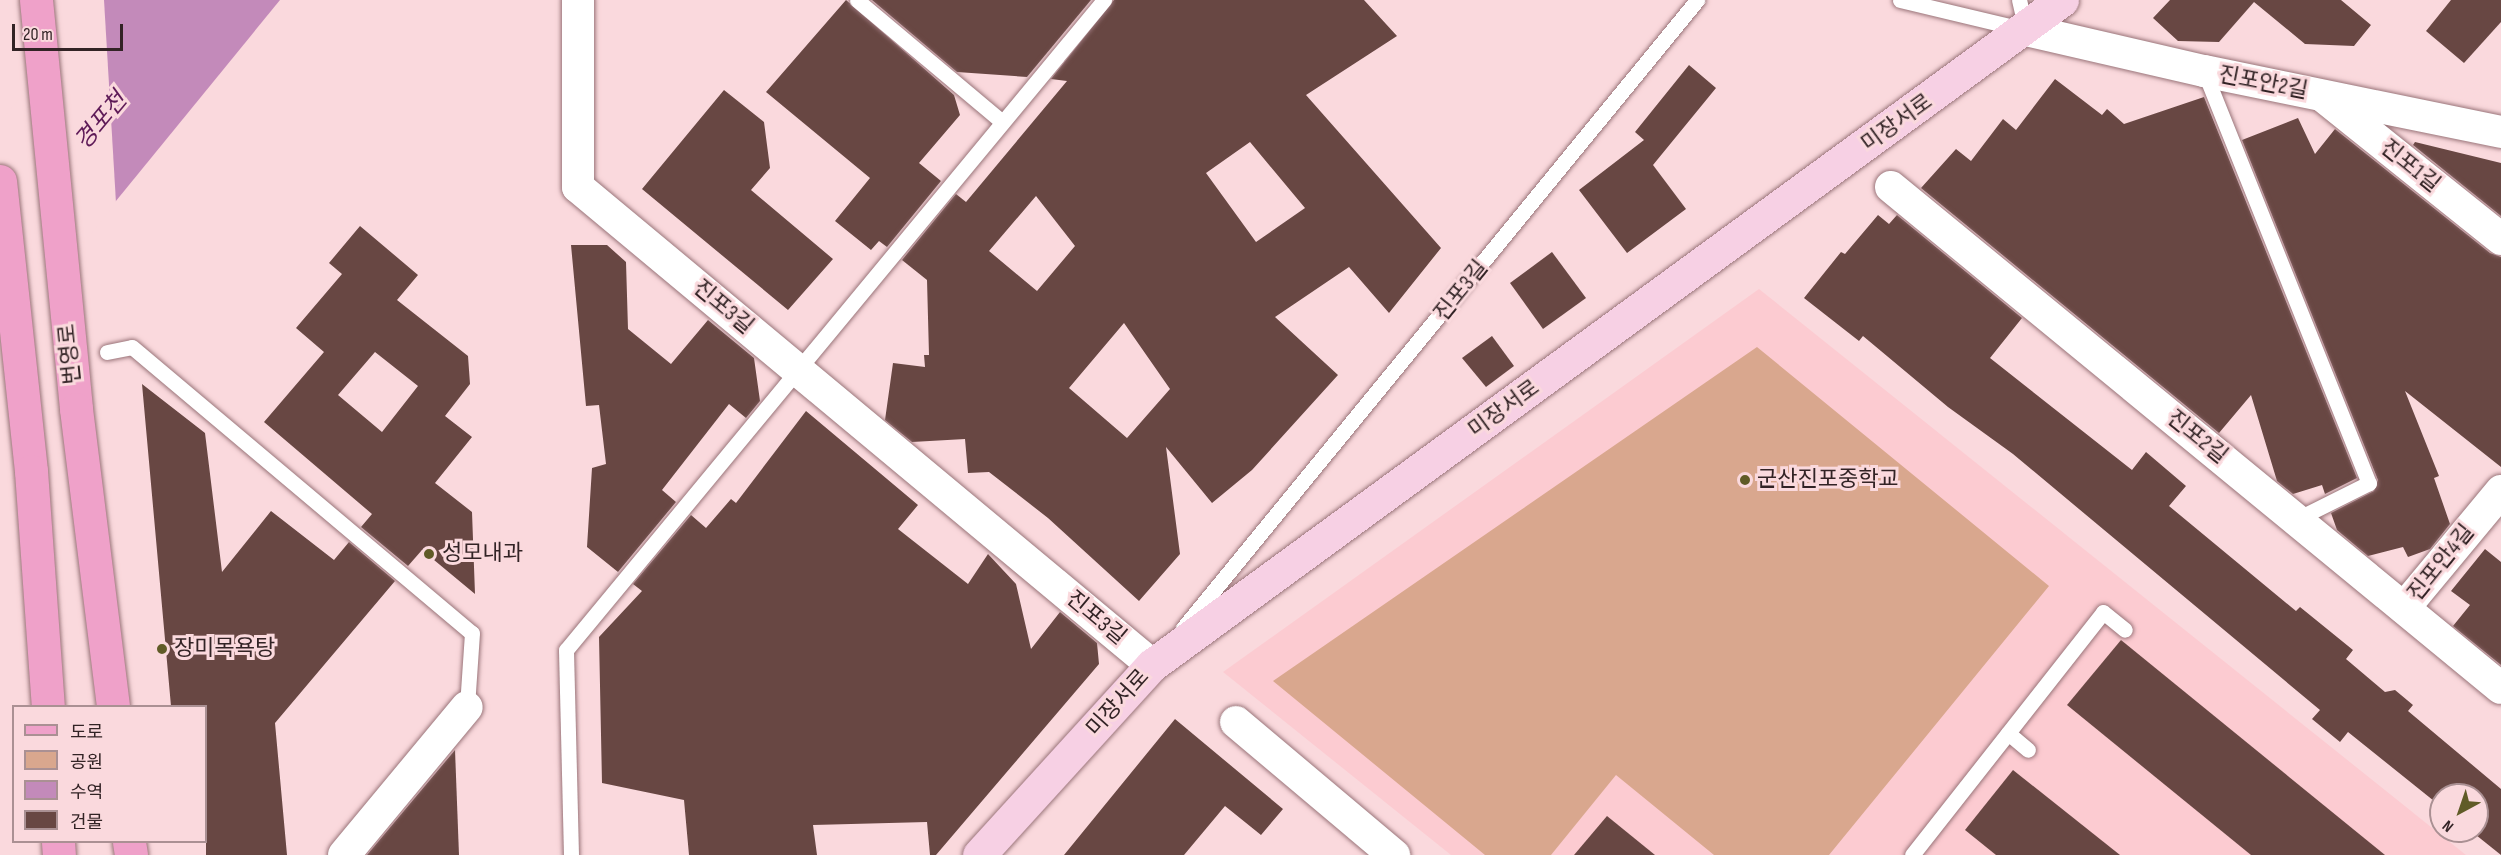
<!DOCTYPE html>
<html>
<head>
<meta charset="utf-8">
<style>
	body { margin:0 }
	#map { position:relative; width:2501px; height:855px; overflow:hidden; background:#fad9dd; font-family:"Sofia Sans Condensed","Noto Sans KR",sans-serif }
	div>[style] { position:absolute }
	.built>* { inset:0; background:#fccbd1 }
	.green>* { inset:0; background:#d9a78e }
	.water>* { inset:0; background:#c38aba }
	.pier>* { inset:0; background:#fad9dd }
	.building>* { inset:0; background:#684743 }
	.roads { filter:drop-shadow(0 0 2px #9a757a) drop-shadow(0 0 2px #9a757a) }
	.lane>* { height:15px; margin:-7.5px; padding:0 7.5px; transform-origin:7.5px; border-radius:7.5px; background:#fff }
	.street>* { height:32px; margin:-16px; padding:0 16px; transform-origin:16px; border-radius:16px; background:#fff }
	.secondary>* { height:33px; margin:-16.5px; padding:0 16.5px; transform-origin:16.5px; border-radius:16.5px; background:#f7d0e4 }
	.primary>* { height:33px; margin:-16.5px; padding:0 16.5px; transform-origin:16.5px; border-radius:16.5px; background:#efa1c9 }
	.dots>* { width:16px; height:16px; translate:-50% -50%; box-sizing:border-box; border:3px solid #fad9dd; border-radius:50% }
	span { translate:-50% -50%; white-space:nowrap; text-align:center; line-height:1.15; -webkit-text-stroke:6px #fad9dd; paint-order:stroke }
	.street-label { font-size:22px; color:#322325 }
	.poi-label { font-size:22px; color:#322325 }
	.left { translate:0 -50%; text-align:left }
	.water-label { font-size:24px; color:#5e1a57; font-style:italic }
	.legend { position:absolute; left:12px; top:705px; width:195px; height:138px; box-sizing:border-box; background:#fad9dd; border:2px solid #aa9093; margin:0; padding:8px 10px; list-style:none; font-size:18px; color:#322325 }
	.legend li { display:flex; align-items:center; gap:12px; height:30px }
	.legend b { width:30px; border:2px solid #aa9093 }
	.north { position:absolute; left:2429px; top:783px; width:60px; height:60px; box-sizing:border-box; background:#fad9dd; border:2px solid #aa9093; border-radius:50%; rotate:220deg; font-size:16px; font-weight:700; line-height:24px; text-align:center; color:#322325 }
	.north::after { content:''; display:block; margin:auto; width:21px; height:27px; background:#605b27; clip-path:polygon(50% 0,100% 100%,50% 72%,0 100%) }
	.scale { position:absolute; left:12px; top:24px; width:111px; height:27px; box-sizing:border-box; border:3px solid #322325; border-top:0; padding-left:8px; font-size:18px; line-height:21px; white-space:nowrap; color:#322325; -webkit-text-stroke:4px #fad9dd; paint-order:stroke }
</style>
</head>
<body>
<div id="map">
	<div class="built">
		<div style="clip-path:polygon(1759px 289px,2466px 855px,1451px 855px,1223px 672px)"></div>
	</div>
	<div class="green">
		<div style="clip-path:polygon(1757px 347px,2049px 586px,1829px 855px,1714px 855px,1616px 775px,1551px 855px,1485px 855px,1273px 681px)"></div>
	</div>
	<div class="water">
		<div style="clip-path:polygon(104px 0,280px 0,0 343px,76px 34px)"></div>
	</div>
	<div class="pier">
		<div style="clip-path:polygon(100px 0,104px 0,116px 203px,0 346px,0 122px)"></div>
	</div>
	<div class="building">
		<div style="clip-path:polygon(846px 0,954px 95px,960px 115px,919px 163px,941px 181px,887px 247px,879px 241px,871px 250px,835px 221px,870px 178px,766px 92px)"></div>
		<div style="clip-path:polygon(872px 0,1091px 0,1027px 77px,957px 72px)"></div>
		<div style="clip-path:polygon(evenodd,1114px 0,1364px 0,1397px 36px,1306px 95px,1441px 248px,1389px 313px,1349px 267px,1275px 317px,1338px 375px,1252px 470px,1212px 503px,1166px 447px,1180px 554px,1139px 601px,1048px 518px,989px 472px,968px 473px,965px 439px,912px 442px,885px 420px,893px 363px,925px 367px,924px 355px,929px 355px,927px 280px,902px 260px,956px 194px,966px 202px,1067px 81px,1051px 79px,1114px 0,1250px 142px,1305px 208px,1256px 242px,1206px 173px,1250px 142px,1114px 0,1036px 196px,1075px 246px,1037px 291px,989px 251px,1036px 196px,1114px 0,1124px 323px,1170px 389px,1127px 438px,1069px 388px,1124px 323px)"></div>
		<div style="clip-path:polygon(2170px 0,2341px 0,2371px 25px,2354px 46px,2305px 44px,2254px 2px,2219px 42px,2178px 41px,2153px 18px)"></div>
		<div style="clip-path:polygon(2451px 0,2501px 0,2501px 22px,2464px 63px,2426px 31px)"></div>
		<div style="clip-path:polygon(1689px 65px,1716px 88px,1653px 165px,1686px 209px,1627px 253px,1579px 190px,1644px 140px,1635px 132px)"></div>
		<div style="clip-path:polygon(2055px 79px,2102px 115px,2107px 109px,2124px 124px,2204px 97px,2357px 478px,2325px 494px,2322px 485px,2293px 494px,2277px 481px,2251px 395px,2219px 433px,1921px 188px,1956px 149px,1971px 161px,2003px 119px,2016px 130px)"></div>
		<div style="clip-path:polygon(724px 90px,764px 122px,770px 168px,751px 190px,833px 259px,788px 310px,642px 189px)"></div>
		<div style="clip-path:polygon(2298px 118px,2315px 154px,2335px 129px,2490px 253px,2501px 257px,2501px 467px,2405px 391px,2439px 476px,2434px 478px,2450px 524px,2430px 549px,2408px 557px,2403px 547px,2368px 556px,2337px 530px,2331px 513px,2374px 491px,2378px 480px,2242px 140px)"></div>
		<div style="clip-path:polygon(2415px 142px,2501px 163px,2501px 216px,2413px 145px)"></div>
		<div style="clip-path:polygon(1878px 215px,1889px 224px,1897px 215px,2022px 318px,1990px 358px,2132px 470px,2146px 452px,2186px 486px,2169px 506px,2296px 611px,2300px 607px,2353px 650px,2346px 659px,2385px 692px,2395px 690px,2413px 705px,2408px 711px,2501px 789px,2501px 855px,2471px 831px,2477px 831px,2477px 795px,2441px 795px,2439px 805px,2348px 732px,2340px 742px,2312px 719px,2320px 710px,2013px 454px,1948px 407px,1863px 336px,1859px 341px,1804px 298px,1841px 252px,1845px 254px)"></div>
		<div style="clip-path:polygon(evenodd,360px 226px,418px 275px,397px 300px,468px 356px,470px 384px,445px 416px,472px 437px,435px 483px,472px 512px,475px 594px,422px 550px,408px 566px,361px 527px,372px 514px,264px 422px,324px 352px,296px 328px,342px 274px,329px 263px,360px 226px,375px 352px,418px 386px,382px 432px,338px 395px,375px 352px)"></div>
		<div style="clip-path:polygon(571px 245px,607px 245px,626px 262px,628px 329px,671px 364px,708px 320px,754px 358px,760px 401px,746px 418px,729px 404px,662px 490px,676px 502px,618px 572px,587px 547px,592px 468px,606px 464px,599px 405px,586px 406px)"></div>
		<div style="clip-path:polygon(1552px 252px,1586px 298px,1543px 329px,1510px 283px)"></div>
		<div style="clip-path:polygon(1492px 336px,1514px 366px,1486px 387px,1462px 358px)"></div>
		<div style="clip-path:polygon(142px 384px,205px 433px,222px 572px,271px 511px,334px 560px,349px 542px,395px 581px,275px 723px,287px 855px,206px 855px,206px 706px,171px 706px)"></div>
		<div style="clip-path:polygon(806px 411px,918px 505px,898px 529px,968px 584px,988px 554px,1016px 584px,1031px 649px,1060px 612px,1097px 643px,1099px 664px,936px 855px,930px 855px,927px 822px,813px 825px,817px 855px,689px 855px,684px 800px,602px 783px,599px 637px,642px 591px,633px 584px,691px 515px,706px 528px,731px 499px,736px 503px)"></div>
		<div style="clip-path:polygon(2485px 549px,2501px 562px,2501px 665px,2453px 626px,2470px 605px,2451px 591px)"></div>
		<div style="clip-path:polygon(2121px 640px,2385px 855px,2251px 855px,2067px 705px)"></div>
		<div style="clip-path:polygon(1175px 719px,1283px 809px,1261px 835px,1225px 806px,1184px 855px,1064px 855px)"></div>
		<div style="clip-path:polygon(455px 750px,459px 855px,367px 855px)"></div>
		<div style="clip-path:polygon(2013px 770px,2120px 855px,1996px 855px,1965px 830px)"></div>
		<div style="clip-path:polygon(1607px 816px,1655px 855px,1574px 855px)"></div>
	</div>
	<div class="roads">
		<div class="lane">
			<div style="left:857px;top:0;width:188px;rotate:40deg"></div>
			<div style="left:1900px;top:0;width:130px;rotate:13.4deg"></div>
			<div style="left:2026px;top:30px;width:31px;rotate:-103deg"></div>
			<div style="left:2204px;top:71px;width:444px;rotate:68.2deg"></div>
			<div style="left:2369px;top:483px;width:80px;rotate:153.4deg"></div>
			<div style="left:107px;top:352px;width:25px;rotate:-11deg"></div>
			<div style="left:132px;top:347px;width:444px;rotate:40.1deg"></div>
			<div style="left:472px;top:633px;width:74px;rotate:93.9deg"></div>
			<div style="left:1183px;top:628px;width:812px;rotate:-50.7deg"></div>
			<div style="left:2008px;top:733px;width:26px;rotate:40deg"></div>
			<div style="left:571px;top:855px;width:205px;rotate:-91.4deg"></div>
			<div style="left:566px;top:650px;width:844px;rotate:-50.39deg"></div>
			<div style="left:1912px;top:855px;width:309px;rotate:-51.8deg"></div>
			<div style="left:2103px;top:612px;width:28px;rotate:39deg"></div>
		</div>
		<div class="street">
			<div style="left:578px;top:0;width:187px;rotate:90deg"></div>
			<div style="left:578px;top:187px;width:747px;rotate:39.79deg"></div>
			<div style="left:2026px;top:30px;width:183px;rotate:13deg"></div>
			<div style="left:2204px;top:71px;width:303px;rotate:11.6deg"></div>
			<div style="left:2324px;top:97px;width:227px;rotate:38.7deg"></div>
			<div style="left:1891px;top:187px;width:789px;rotate:39.4deg"></div>
			<div style="left:2404px;top:608px;width:152px;rotate:-50.3deg"></div>
			<div style="left:1236px;top:722px;width:207px;rotate:40.1deg"></div>
			<div style="left:344px;top:855px;width:192px;rotate:-50.3deg"></div>
		</div>
		<div class="secondary">
			<div style="left:979px;top:855px;width:257px;rotate:-47.7deg"></div>
			<div style="left:1152px;top:665px;width:1127px;rotate:-36.16deg"></div>
		</div>
		<div class="primary">
			<div style="left:36px;top:0;width:411px;rotate:84.4deg"></div>
			<div style="left:76px;top:409px;width:299px;rotate:82.9deg"></div>
			<div style="left:0;top:181px;width:292px;rotate:83.9deg"></div>
			<div style="left:31px;top:471px;width:236px;rotate:85.9deg"></div>
			<div style="left:58px;top:842px;width:13px;rotate:86deg"></div>
			<div style="left:129px;top:842px;width:13px;rotate:81deg"></div>
		</div>
	</div>
	<div class="dots">
		<div style="left:1745px;top:480px;background:#605b27"></div>
		<div style="left:429px;top:554px;background:#605b27"></div>
		<div style="left:162px;top:649px;background:#605b27"></div>
	</div>
	<div class="street-label">
		<span style="left:2263px;top:83px;rotate:11deg">진포안2길</span>
		<span style="left:1897px;top:123px;rotate:-36deg">미장서로</span>
		<span style="left:2410px;top:166px;rotate:39deg">진포1길</span>
		<span style="left:1461px;top:291px;rotate:-51deg">진포3길</span>
		<span style="left:723px;top:307px;rotate:40deg">진포3길</span>
		<span style="left:70px;top:354px;rotate:-96deg">번영로</span>
		<span style="left:1504px;top:409px;rotate:-36deg">미장서로</span>
		<span style="left:2197px;top:437px;rotate:39deg">진포2길</span>
		<span style="left:2441px;top:563px;rotate:-51deg">진포안4길</span>
		<span style="left:1096px;top:618px;rotate:40deg">진포3길</span>
		<span style="left:1118px;top:703px;rotate:-48deg">미장서로</span>
	</div>
	<div class="poi-label">
		<span class="left" style="left:1757px;top:480px">군산진포중학교</span>
		<span class="left" style="left:442px;top:554px">성모내과</span>
		<span class="left" style="left:174px;top:649px">장미목욕탕</span>
	</div>
	<div class="water-label">
		<span style="left:101px;top:121px;rotate:-50deg">경포천</span>
	</div>
	<ul class="legend">
	<li><b style="height:8px;background:#efa1c9"></b>도로</li>
	<li><b style="height:16px;background:#d9a78e"></b>공원</li>
	<li><b style="height:16px;background:#c38aba"></b>수역</li>
	<li><b style="height:16px;background:#684743"></b>건물</li>
	</ul>
	<div class="north">N</div>
	<div class="scale">20 m</div>
</div>
</body>
</html>
